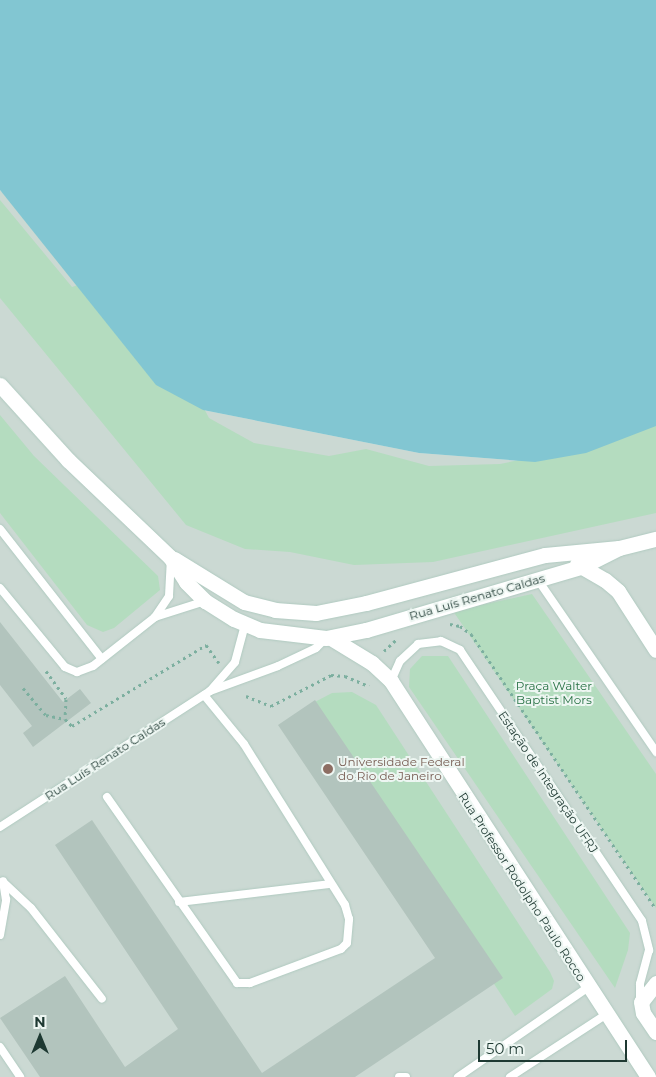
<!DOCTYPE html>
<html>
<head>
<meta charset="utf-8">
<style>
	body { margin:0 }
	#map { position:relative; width:656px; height:1077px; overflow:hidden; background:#ddeae4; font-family:Montserrat,sans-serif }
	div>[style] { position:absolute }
	.built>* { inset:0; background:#cbd9d3 }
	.green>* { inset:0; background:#b4dcbf }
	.water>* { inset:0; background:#82c6d2 }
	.building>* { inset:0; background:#b2c4bd }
	.path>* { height:3px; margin-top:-1.5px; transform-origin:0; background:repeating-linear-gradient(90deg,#7caf9f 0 2.5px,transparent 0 6.5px) }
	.roads { filter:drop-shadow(0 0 1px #b0cac0) drop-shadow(0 0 1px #b0cac0) }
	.lane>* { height:8px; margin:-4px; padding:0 4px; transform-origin:4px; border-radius:4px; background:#fff }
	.secondary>* { height:15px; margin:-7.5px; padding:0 7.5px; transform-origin:7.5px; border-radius:7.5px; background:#fff }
	.dots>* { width:14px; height:14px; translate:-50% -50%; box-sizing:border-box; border:2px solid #edf6f2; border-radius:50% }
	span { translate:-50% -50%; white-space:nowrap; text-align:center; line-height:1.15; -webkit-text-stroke:4px #edf6f2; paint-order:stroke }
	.street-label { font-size:12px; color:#1e3932 }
	.park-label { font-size:12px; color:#277144 }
	.education-label { font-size:12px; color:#785e54 }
	.left { translate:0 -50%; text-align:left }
	.north { position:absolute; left:15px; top:1012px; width:50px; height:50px; -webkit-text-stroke:4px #edf6f2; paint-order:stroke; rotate:0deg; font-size:14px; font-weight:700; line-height:20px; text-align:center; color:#1e3932 }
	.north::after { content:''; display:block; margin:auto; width:18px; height:22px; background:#1e3932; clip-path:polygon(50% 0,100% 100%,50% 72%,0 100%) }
	.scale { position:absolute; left:478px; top:1040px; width:149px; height:22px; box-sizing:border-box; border:2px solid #1e3932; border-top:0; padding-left:6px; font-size:15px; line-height:18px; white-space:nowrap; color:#1e3932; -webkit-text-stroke:4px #edf6f2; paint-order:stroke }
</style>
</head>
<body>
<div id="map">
	<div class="built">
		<div style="clip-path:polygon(0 190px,203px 410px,419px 453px,535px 462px,656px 426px,656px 1077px,0 1077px)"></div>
	</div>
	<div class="green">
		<div style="clip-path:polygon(0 200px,72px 287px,104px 276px,167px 337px,209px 418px,254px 443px,329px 456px,366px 449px,429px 466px,500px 464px,557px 452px,656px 408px,656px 513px,433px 562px,354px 565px,290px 552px,245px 549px,186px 525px,0 298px)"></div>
		<div style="clip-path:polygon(0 415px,34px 456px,158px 576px,160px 590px,114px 628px,103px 632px,87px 625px,0 513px)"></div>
		<div style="clip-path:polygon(532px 594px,656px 774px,656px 908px,453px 611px)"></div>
		<div style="clip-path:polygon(422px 656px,448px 656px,630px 933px,628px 950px,615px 988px,409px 687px,410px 669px)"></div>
		<div style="clip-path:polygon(352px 692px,376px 705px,550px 972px,554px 981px,552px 989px,515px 1016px,311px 704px,332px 693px)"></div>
	</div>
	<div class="water">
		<div style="clip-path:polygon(0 0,656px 0,656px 426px,586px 453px,535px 462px,419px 453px,203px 410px,156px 385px,0 190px)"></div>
	</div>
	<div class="building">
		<div style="clip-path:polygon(0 622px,63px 702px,80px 689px,91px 703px,33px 747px,23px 733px,32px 726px,0 685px)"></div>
		<div style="clip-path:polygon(315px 700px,503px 978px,355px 1077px,40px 1077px,0 1018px,65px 976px,125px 1067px,178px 1029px,55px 845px,92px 820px,262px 1073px,435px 958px,278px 725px)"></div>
	</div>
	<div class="path">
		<div style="left:450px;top:624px;width:10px;rotate:11deg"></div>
		<div style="left:460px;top:626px;width:14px;rotate:36deg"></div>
		<div style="left:471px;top:634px;width:331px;rotate:56.1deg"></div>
		<div style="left:384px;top:651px;width:16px;rotate:-43deg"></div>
		<div style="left:46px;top:671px;width:34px;rotate:54deg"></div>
		<div style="left:66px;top:699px;width:20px;rotate:93deg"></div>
		<div style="left:23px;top:688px;width:35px;rotate:50deg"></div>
		<div style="left:46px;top:715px;width:19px;rotate:12deg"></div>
		<div style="left:65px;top:719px;width:10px;rotate:45deg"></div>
		<div style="left:72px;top:726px;width:157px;rotate:-31.2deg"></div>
		<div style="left:206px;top:645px;width:22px;rotate:54deg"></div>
		<div style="left:246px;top:696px;width:27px;rotate:22deg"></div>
		<div style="left:271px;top:706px;width:68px;rotate:-27.3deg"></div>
		<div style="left:331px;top:675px;width:14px;rotate:4deg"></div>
		<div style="left:345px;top:676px;width:26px;rotate:23deg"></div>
	</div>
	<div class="roads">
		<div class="lane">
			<div style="left:0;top:529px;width:165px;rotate:51.9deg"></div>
			<div style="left:538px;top:580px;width:209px;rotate:55.5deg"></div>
			<div style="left:0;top:588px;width:102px;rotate:50.6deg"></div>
			<div style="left:65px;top:667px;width:13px;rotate:23deg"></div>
			<div style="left:77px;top:672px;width:17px;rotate:-21deg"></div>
			<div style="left:93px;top:666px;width:79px;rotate:-38.3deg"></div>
			<div style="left:155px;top:617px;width:52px;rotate:-17.7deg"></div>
			<div style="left:155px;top:617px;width:25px;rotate:-56deg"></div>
			<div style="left:169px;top:596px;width:33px;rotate:-87deg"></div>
			<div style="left:391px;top:681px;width:22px;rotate:-66deg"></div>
			<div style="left:400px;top:661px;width:25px;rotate:-43deg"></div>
			<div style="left:418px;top:644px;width:23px;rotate:-7deg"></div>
			<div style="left:441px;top:641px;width:21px;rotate:25deg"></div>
			<div style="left:460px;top:650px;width:326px;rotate:56.1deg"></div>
			<div style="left:642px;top:921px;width:30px;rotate:76deg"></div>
			<div style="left:649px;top:950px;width:35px;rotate:105deg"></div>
			<div style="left:640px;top:984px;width:16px;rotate:90deg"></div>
			<div style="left:210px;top:691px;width:38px;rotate:-49deg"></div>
			<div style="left:235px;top:662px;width:39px;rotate:-75deg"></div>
			<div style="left:107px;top:797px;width:227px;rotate:55deg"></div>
			<div style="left:237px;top:983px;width:13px"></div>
			<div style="left:250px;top:983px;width:97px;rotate:-20.5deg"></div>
			<div style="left:341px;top:949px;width:8px;rotate:-45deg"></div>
			<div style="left:347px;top:943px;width:24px;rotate:-85deg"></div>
			<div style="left:349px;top:919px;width:15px;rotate:-106deg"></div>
			<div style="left:345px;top:905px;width:190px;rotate:-122.1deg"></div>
			<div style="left:244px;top:744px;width:63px;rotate:-129.2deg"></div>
			<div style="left:0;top:827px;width:250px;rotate:-32.9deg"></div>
			<div style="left:210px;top:691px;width:72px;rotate:-20.2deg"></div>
			<div style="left:278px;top:666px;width:42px;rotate:-25.3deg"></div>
			<div style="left:316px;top:648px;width:14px;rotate:-45deg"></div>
			<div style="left:3px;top:882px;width:38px;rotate:43deg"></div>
			<div style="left:31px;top:908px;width:115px;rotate:52deg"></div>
			<div style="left:179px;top:902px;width:151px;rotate:-6.8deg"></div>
			<div style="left:0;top:935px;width:36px;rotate:-80deg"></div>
			<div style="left:6px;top:900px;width:19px;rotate:-99deg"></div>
			<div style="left:0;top:1047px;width:36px;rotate:56deg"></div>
			<div style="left:399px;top:1077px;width:7px"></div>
			<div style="left:458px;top:1077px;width:157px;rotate:-34.6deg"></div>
			<div style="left:510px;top:1077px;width:113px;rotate:-33.1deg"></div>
		</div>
		<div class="secondary">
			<div style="left:0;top:385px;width:101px;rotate:47.8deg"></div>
			<div style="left:68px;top:460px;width:141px;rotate:43.6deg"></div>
			<div style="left:170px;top:557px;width:30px;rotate:57deg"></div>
			<div style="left:186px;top:582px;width:27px;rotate:45deg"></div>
			<div style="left:205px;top:601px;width:34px;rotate:32deg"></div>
			<div style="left:234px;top:619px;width:28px;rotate:23deg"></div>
			<div style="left:260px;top:630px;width:66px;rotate:6.9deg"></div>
			<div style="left:326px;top:638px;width:41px;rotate:-11.3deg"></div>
			<div style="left:366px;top:630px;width:226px;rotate:-16.4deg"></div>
			<div style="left:583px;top:566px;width:40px;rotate:-26.6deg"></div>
			<div style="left:174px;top:559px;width:82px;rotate:31.6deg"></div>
			<div style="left:244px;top:602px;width:32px;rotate:14deg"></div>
			<div style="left:275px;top:610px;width:41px;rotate:4.2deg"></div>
			<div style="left:316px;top:613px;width:51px;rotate:-11.3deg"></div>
			<div style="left:366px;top:603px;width:185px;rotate:-15deg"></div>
			<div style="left:545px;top:555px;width:74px;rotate:-5.4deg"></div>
			<div style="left:619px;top:548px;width:38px;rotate:-14deg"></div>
			<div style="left:577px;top:564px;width:32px;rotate:30deg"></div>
			<div style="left:605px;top:580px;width:17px;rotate:40deg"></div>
			<div style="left:618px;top:591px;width:70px;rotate:57.2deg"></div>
			<div style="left:331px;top:638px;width:48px;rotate:31.4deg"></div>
			<div style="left:372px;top:663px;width:26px;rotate:43deg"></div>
			<div style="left:391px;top:681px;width:472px;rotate:57deg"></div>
			<div style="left:656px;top:983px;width:24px;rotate:128deg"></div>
			<div style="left:641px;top:1002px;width:11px;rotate:80deg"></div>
			<div style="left:643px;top:1013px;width:23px;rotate:56deg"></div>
		</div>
	</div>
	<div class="dots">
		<div style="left:328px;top:769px;background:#8d6e63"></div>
	</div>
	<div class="street-label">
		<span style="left:477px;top:597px;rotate:-16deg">Rua Luís Renato Caldas</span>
		<span style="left:105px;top:759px;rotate:-33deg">Rua Luís Renato Caldas</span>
		<span style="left:548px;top:782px;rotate:56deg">Estação de Integração UFRJ</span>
		<span style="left:522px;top:887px;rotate:57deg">Rua Professor Rodolpho Paulo Rocco</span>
	</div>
	<div class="park-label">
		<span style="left:554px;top:693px">Praça Walter<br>Baptist Mors</span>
	</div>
	<div class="education-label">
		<span class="left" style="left:338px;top:769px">Universidade Federal<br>do Rio de Janeiro</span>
	</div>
	<div class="north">N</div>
	<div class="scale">50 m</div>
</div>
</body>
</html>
